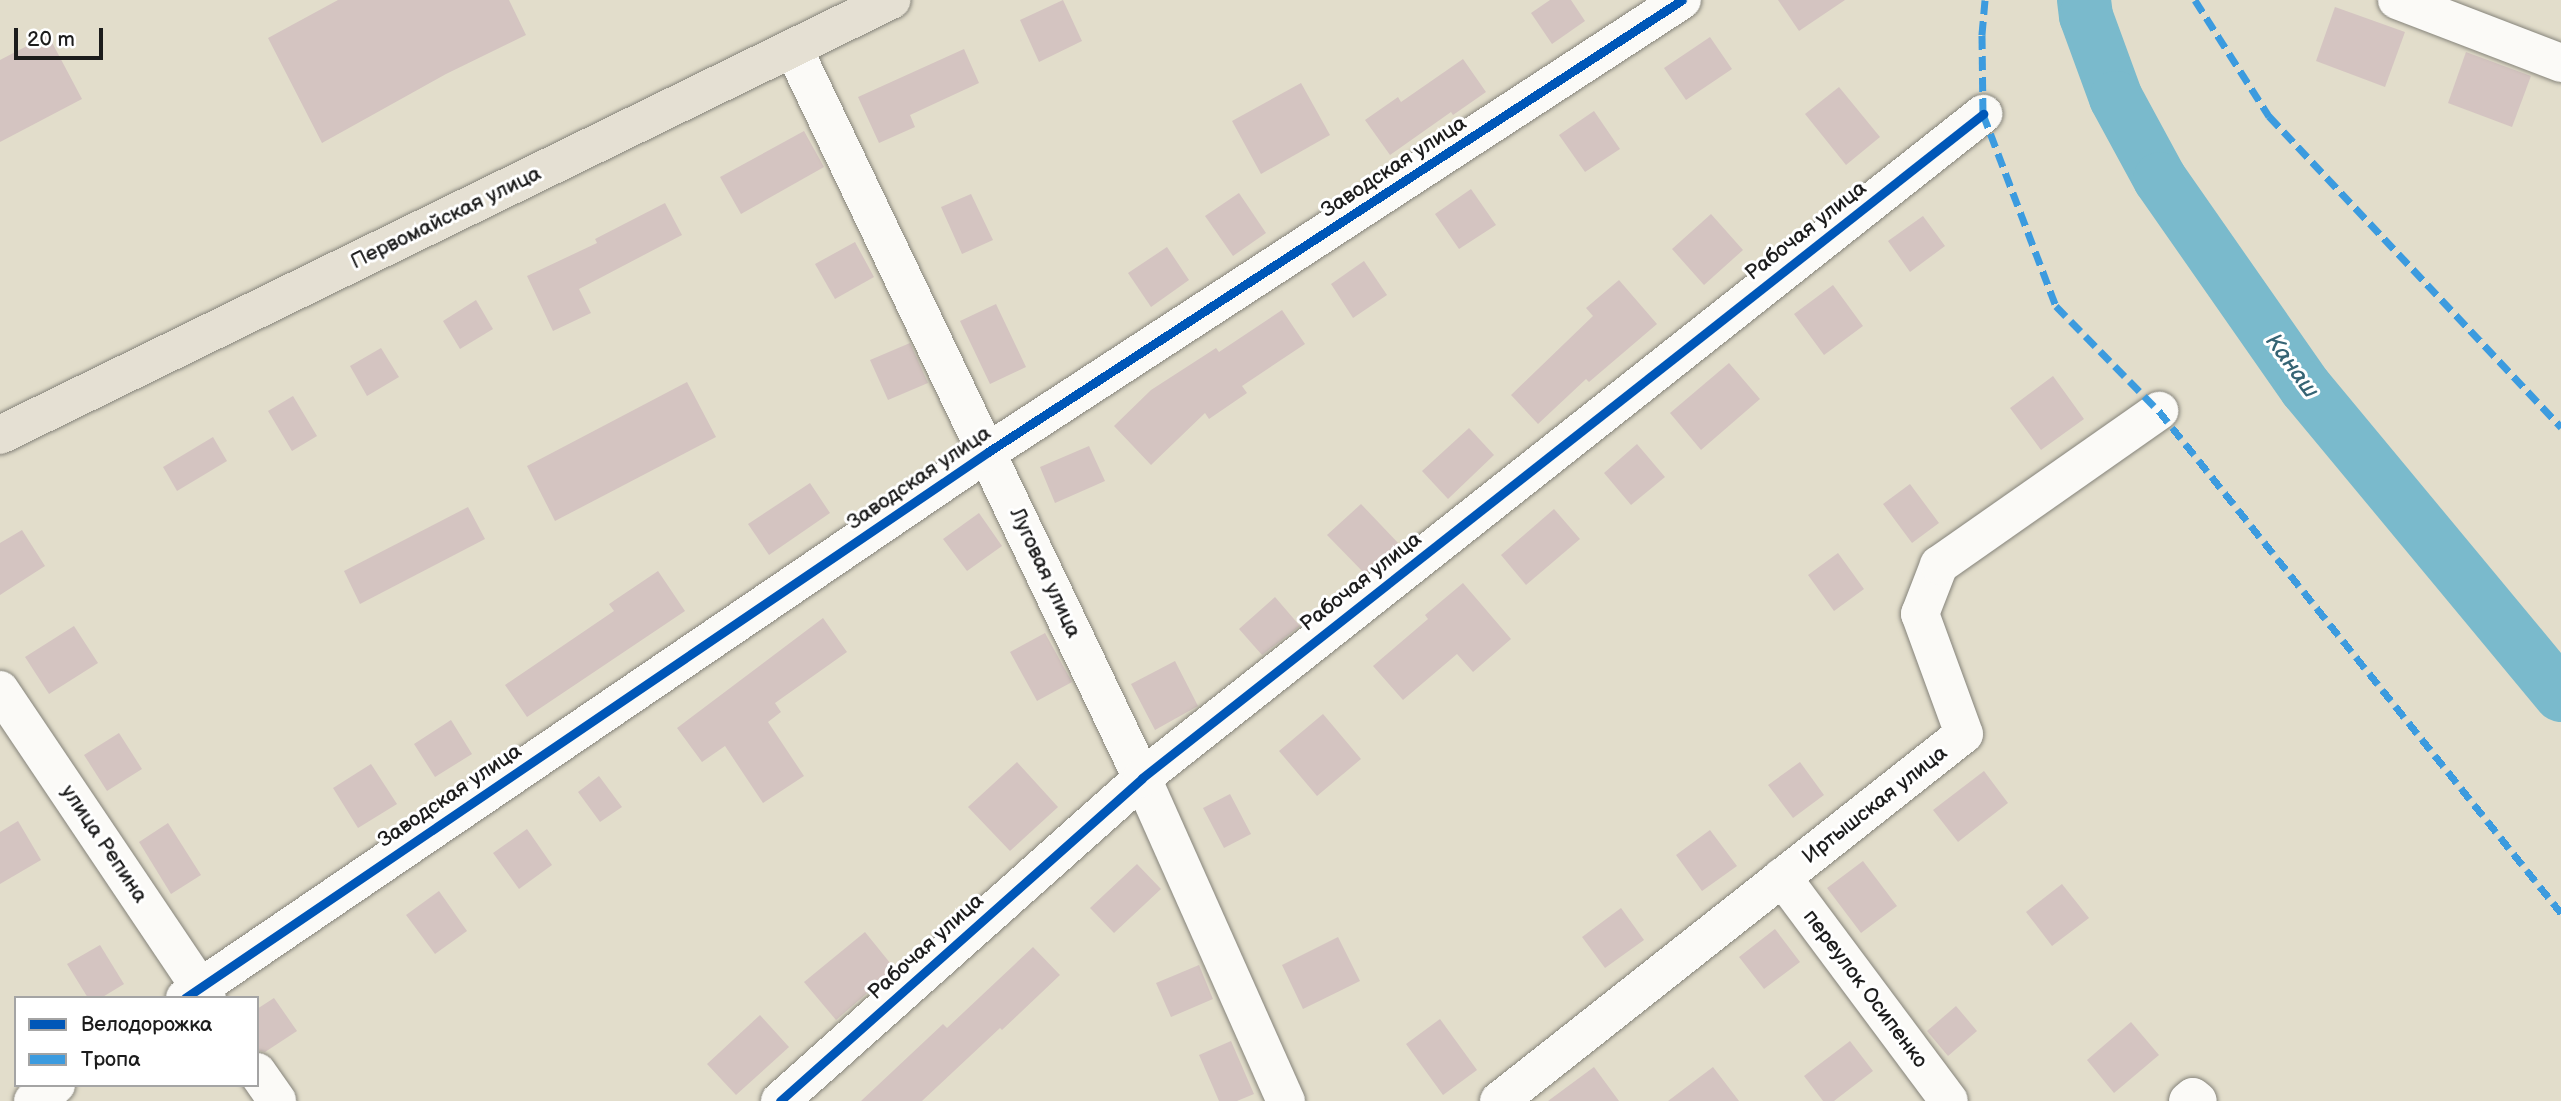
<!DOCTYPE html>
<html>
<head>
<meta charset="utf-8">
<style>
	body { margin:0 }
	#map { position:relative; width:2561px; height:1101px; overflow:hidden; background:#e2ddcb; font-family:"Balsamiq Sans",sans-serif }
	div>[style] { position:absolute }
	.river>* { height:54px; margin:-27px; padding:0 27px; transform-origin:27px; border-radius:27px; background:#7abacc }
	.building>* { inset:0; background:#d4c4c1 }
	.roads { filter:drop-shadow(0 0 2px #85837a) drop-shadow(0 0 2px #85837a) }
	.minor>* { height:38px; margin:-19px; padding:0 19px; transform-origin:19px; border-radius:19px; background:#fbfaf7 }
	.major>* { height:38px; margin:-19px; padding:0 19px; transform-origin:19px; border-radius:19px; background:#e5e0d3 }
	.quiet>* { height:7px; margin-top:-3.5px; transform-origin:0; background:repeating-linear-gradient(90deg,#3c9bdf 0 14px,transparent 0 21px) }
	.cycleway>* { height:9px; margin:-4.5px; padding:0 4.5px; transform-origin:4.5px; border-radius:4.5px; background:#0057b8 }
	span { translate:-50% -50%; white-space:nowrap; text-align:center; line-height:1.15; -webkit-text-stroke:6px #fff; paint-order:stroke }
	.street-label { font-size:21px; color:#1c1c1c }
	.water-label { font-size:23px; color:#356474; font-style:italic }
	.legend { position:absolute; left:14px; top:996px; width:245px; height:91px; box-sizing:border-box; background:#fff; border:2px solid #a4a4a4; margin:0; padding:9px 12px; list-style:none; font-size:21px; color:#1c1c1c }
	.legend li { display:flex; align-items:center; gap:14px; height:35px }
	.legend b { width:35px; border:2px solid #a4a4a4 }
	.scale { position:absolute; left:14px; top:28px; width:89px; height:32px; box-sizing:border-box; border:4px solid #1c1c1c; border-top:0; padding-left:9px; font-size:21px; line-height:24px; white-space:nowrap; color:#1c1c1c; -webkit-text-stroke:5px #fff; paint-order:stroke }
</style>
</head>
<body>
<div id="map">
	<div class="river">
		<div style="left:2084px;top:0;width:16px;rotate:83deg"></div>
		<div style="left:2086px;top:16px;width:87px;rotate:69.9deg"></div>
		<div style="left:2116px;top:98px;width:92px;rotate:61.5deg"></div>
		<div style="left:2160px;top:179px;width:255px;rotate:55.1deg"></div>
		<div style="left:2306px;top:388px;width:399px;rotate:50.3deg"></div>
	</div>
	<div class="building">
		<div style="clip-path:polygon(338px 0,509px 0,526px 35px,446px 74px,322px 143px,268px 38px)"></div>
		<div style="clip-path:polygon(1063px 0,1082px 41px,1039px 62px,1020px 20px)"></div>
		<div style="clip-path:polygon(1550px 0,1571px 0,1585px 21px,1552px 44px,1531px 13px)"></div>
		<div style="clip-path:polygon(1778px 0,1845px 0,1799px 31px)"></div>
		<div style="clip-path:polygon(2335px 7px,2405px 32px,2385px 87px,2316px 61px)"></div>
		<div style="clip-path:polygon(48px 35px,82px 99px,0 142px,0 60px)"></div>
		<div style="clip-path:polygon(1710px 37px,1732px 69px,1686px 100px,1664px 68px)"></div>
		<div style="clip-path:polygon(964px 49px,979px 83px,910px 115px,915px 127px,879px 143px,858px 97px)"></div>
		<div style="clip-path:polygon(2466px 52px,2531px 76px,2512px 127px,2448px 103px)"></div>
		<div style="clip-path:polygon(1463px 59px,1486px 92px,1453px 115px,1451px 112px,1390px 155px,1365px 120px,1398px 97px,1401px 102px)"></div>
		<div style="clip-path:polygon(1301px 83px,1330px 135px,1261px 174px,1232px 121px)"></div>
		<div style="clip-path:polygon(1839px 87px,1880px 137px,1846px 165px,1805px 114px)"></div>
		<div style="clip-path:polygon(1594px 111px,1620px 149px,1585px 172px,1559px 135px)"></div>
		<div style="clip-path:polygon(804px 131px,824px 167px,741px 214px,720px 177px)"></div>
		<div style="clip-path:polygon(1471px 189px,1496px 225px,1459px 249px,1435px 214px)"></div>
		<div style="clip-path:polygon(1239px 193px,1266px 233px,1233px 256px,1205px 216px)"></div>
		<div style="clip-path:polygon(971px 194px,993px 240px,962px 254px,941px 207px)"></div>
		<div style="clip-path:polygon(665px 203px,682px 235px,579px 289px,591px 313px,553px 331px,527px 276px,597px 243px,595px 239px)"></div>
		<div style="clip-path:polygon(1711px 214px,1743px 250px,1704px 285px,1672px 249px)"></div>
		<div style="clip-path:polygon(1923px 216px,1945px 246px,1910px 272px,1888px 241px)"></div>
		<div style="clip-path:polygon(855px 242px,874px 277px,835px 299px,815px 264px)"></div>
		<div style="clip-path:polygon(1167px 247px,1189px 280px,1151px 307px,1128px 273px)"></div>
		<div style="clip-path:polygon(1364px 261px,1387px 295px,1353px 318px,1331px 284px)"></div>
		<div style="clip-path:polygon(1619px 280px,1657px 324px,1589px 382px,1586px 379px,1538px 424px,1511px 395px,1593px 316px,1586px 308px)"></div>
		<div style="clip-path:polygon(1833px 285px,1863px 326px,1824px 355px,1794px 314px)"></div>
		<div style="clip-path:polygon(476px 300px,493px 329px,460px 349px,443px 321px)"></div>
		<div style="clip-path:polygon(996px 304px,1026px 367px,990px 384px,960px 321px)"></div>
		<div style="clip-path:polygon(1282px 310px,1305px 344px,1242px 386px,1247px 393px,1209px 419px,1205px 413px,1151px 465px,1114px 426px,1151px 390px,1216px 348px,1219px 352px)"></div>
		<div style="clip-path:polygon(910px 343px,928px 383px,888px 400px,870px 360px)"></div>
		<div style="clip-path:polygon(381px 348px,399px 377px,367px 396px,350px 366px)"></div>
		<div style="clip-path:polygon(1729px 363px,1760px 399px,1701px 450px,1670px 413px)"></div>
		<div style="clip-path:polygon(2053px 376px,2084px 419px,2041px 450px,2010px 408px)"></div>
		<div style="clip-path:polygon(687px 382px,716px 437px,555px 521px,527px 466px)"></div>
		<div style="clip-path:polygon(293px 396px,317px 436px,292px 451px,268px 411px)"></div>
		<div style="clip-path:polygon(1469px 428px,1494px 455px,1448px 499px,1422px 471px)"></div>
		<div style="clip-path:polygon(213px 437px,227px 461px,177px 491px,163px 467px)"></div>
		<div style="clip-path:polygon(1637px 444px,1665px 477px,1631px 505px,1604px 473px)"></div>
		<div style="clip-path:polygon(1089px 446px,1105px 481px,1055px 503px,1040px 467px)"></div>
		<div style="clip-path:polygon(810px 483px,830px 513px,769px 555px,748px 524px)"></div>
		<div style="clip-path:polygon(1910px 484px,1939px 523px,1912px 543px,1883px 504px)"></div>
		<div style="clip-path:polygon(1361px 504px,1400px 545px,1365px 574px,1327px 535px)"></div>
		<div style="clip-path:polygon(468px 507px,485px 539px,360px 604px,344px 571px)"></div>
		<div style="clip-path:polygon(1554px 509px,1580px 539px,1526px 585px,1501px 555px)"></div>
		<div style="clip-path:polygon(979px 513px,1002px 546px,967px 571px,943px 539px)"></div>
		<div style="clip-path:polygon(22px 530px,45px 566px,0 595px,0 543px)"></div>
		<div style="clip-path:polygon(1838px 553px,1864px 589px,1834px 611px,1808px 575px)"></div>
		<div style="clip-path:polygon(658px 571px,685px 611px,527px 717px,505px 685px,614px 611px,609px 604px)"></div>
		<div style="clip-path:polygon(1463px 583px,1511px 639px,1473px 672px,1457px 654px,1403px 700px,1373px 666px,1428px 619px,1425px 615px)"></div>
		<div style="clip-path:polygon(1275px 597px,1300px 626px,1262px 655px,1239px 629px)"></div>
		<div style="clip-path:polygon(823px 618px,847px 652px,775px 703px,781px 712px,768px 722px,804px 776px,763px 803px,725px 746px,702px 762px,677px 728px)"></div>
		<div style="clip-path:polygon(74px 626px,98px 663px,49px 694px,25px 657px)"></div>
		<div style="clip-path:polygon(1045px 633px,1072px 682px,1037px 701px,1010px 652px)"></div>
		<div style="clip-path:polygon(1175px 661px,1198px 706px,1155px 730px,1131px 684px)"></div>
		<div style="clip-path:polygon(1323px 714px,1361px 759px,1317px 796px,1279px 751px)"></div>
		<div style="clip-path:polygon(451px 720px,472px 754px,435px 777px,414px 744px)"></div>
		<div style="clip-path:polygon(119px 733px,142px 769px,107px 791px,84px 755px)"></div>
		<div style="clip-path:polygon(1017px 762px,1058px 807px,1010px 851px,968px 807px)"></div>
		<div style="clip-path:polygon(1800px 762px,1824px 795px,1793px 818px,1768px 785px)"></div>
		<div style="clip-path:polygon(371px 764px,397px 804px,358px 828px,333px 788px)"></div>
		<div style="clip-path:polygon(1984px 771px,2008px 803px,1958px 842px,1933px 810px)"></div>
		<div style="clip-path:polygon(599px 776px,622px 807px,600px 822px,578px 792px)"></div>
		<div style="clip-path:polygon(1230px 794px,1251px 834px,1224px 848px,1203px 808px)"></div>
		<div style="clip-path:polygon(18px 821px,41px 860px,0 884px,0 832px)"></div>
		<div style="clip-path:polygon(168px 823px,201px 875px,171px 894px,139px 842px)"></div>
		<div style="clip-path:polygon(527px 829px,552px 865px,519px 889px,493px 853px)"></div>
		<div style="clip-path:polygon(1710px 830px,1737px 866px,1702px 891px,1676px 855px)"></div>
		<div style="clip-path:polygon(1863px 861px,1897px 906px,1861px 933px,1827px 888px)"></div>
		<div style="clip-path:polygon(1137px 864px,1161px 889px,1114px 933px,1090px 908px)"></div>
		<div style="clip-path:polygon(2062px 884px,2089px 918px,2052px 946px,2026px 912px)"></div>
		<div style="clip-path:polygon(439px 891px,467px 931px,435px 954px,406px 915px)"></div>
		<div style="clip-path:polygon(1621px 908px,1644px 940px,1605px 968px,1582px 937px)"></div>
		<div style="clip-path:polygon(1775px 929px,1800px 962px,1764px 989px,1739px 957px)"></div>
		<div style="clip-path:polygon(865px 932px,895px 969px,836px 1020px,804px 982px)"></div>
		<div style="clip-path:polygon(1338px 937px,1360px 981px,1303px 1009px,1282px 965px)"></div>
		<div style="clip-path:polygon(100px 945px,124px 984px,101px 998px,88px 998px,67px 964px)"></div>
		<div style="clip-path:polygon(1033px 947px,1060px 975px,1002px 1030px,1000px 1028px,922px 1101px,861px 1101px,943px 1024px,947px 1028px)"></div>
		<div style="clip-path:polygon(1199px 965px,1213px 999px,1171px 1017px,1156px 983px)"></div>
		<div style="clip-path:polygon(274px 998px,297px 1031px,265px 1052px,257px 1050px,257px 1009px)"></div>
		<div style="clip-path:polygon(1956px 1006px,1977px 1031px,1948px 1056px,1927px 1031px)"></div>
		<div style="clip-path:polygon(760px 1015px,789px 1047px,736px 1095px,707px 1064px)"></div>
		<div style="clip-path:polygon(1440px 1019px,1477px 1070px,1443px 1095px,1406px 1044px)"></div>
		<div style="clip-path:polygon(2131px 1022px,2159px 1055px,2114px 1093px,2087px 1060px)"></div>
		<div style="clip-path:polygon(1231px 1041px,1254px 1094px,1237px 1101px,1219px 1101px,1199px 1055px)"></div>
		<div style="clip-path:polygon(1850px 1041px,1873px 1071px,1834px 1101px,1823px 1101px,1804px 1076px)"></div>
		<div style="clip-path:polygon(1594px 1067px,1619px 1101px,1548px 1101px)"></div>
		<div style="clip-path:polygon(1713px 1067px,1739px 1101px,1668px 1101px)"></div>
	</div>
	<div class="roads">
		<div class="minor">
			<div style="left:2397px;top:0;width:176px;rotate:21deg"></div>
			<div style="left:794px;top:50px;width:807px;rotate:64.45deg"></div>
			<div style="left:1142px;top:778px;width:354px;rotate:66deg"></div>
			<div style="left:0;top:690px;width:371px;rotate:56.1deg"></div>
			<div style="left:1782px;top:877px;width:279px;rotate:53.3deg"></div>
			<div style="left:185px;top:998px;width:971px;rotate:-34.21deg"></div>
			<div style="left:988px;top:452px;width:828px;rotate:-33.08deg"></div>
			<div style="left:257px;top:1072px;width:35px;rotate:55deg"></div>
			<div style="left:33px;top:1101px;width:28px;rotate:-35deg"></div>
			<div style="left:780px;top:1101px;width:485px;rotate:-41.7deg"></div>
			<div style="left:1142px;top:778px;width:1072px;rotate:-38.29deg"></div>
			<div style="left:1499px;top:1101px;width:592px;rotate:-38.28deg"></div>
			<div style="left:1964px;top:734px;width:128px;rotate:-110.1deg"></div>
			<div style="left:1920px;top:614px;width:53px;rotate:-68.8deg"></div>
			<div style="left:1939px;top:565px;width:269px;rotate:-35deg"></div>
			<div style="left:2188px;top:1101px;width:6px;rotate:-39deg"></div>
			<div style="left:2193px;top:1097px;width:6px;rotate:39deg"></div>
		</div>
		<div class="major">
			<div style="left:0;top:435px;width:992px;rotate:-26.02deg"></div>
		</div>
	</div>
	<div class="quiet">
		<div style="left:1985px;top:0;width:35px;rotate:95deg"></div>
		<div style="left:1982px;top:35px;width:79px;rotate:89.3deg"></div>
		<div style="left:1983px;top:114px;width:205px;rotate:69.2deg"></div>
		<div style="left:2056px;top:306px;width:147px;rotate:45.6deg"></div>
		<div style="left:2159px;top:411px;width:643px;rotate:51.31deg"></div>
		<div style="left:2195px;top:0;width:138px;rotate:57.5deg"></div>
		<div style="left:2269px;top:116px;width:427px;rotate:46.8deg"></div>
	</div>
	<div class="cycleway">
		<div style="left:185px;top:998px;width:971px;rotate:-34.21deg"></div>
		<div style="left:988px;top:452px;width:828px;rotate:-33.08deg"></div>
		<div style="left:780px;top:1101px;width:485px;rotate:-41.7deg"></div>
		<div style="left:1142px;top:778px;width:1072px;rotate:-38.29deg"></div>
	</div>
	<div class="street-label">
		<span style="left:1394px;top:167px;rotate:-33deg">Заводская улица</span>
		<span style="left:446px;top:218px;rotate:-26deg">Первомайская улица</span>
		<span style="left:1806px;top:231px;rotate:-38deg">Рабочая улица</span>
		<span style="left:919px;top:478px;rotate:-34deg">Заводская улица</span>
		<span style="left:1045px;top:573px;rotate:65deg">Луговая улица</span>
		<span style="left:1361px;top:582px;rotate:-38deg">Рабочая улица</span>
		<span style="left:450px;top:796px;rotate:-34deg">Заводская улица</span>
		<span style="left:1875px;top:805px;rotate:-38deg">Иртышская улица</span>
		<span style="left:104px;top:844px;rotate:56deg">улица Репина</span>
		<span style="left:926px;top:947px;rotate:-42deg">Рабочая улица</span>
		<span style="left:1865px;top:989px;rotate:53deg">переулок Осипенко</span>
	</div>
	<div class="water-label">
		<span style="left:2292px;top:366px;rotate:54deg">Канаш</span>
	</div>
	<ul class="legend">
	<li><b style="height:9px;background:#0057b8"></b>Велодорожка</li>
	<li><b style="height:9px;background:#3c9bdf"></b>Тропа</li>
	</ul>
	<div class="scale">20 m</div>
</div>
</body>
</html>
